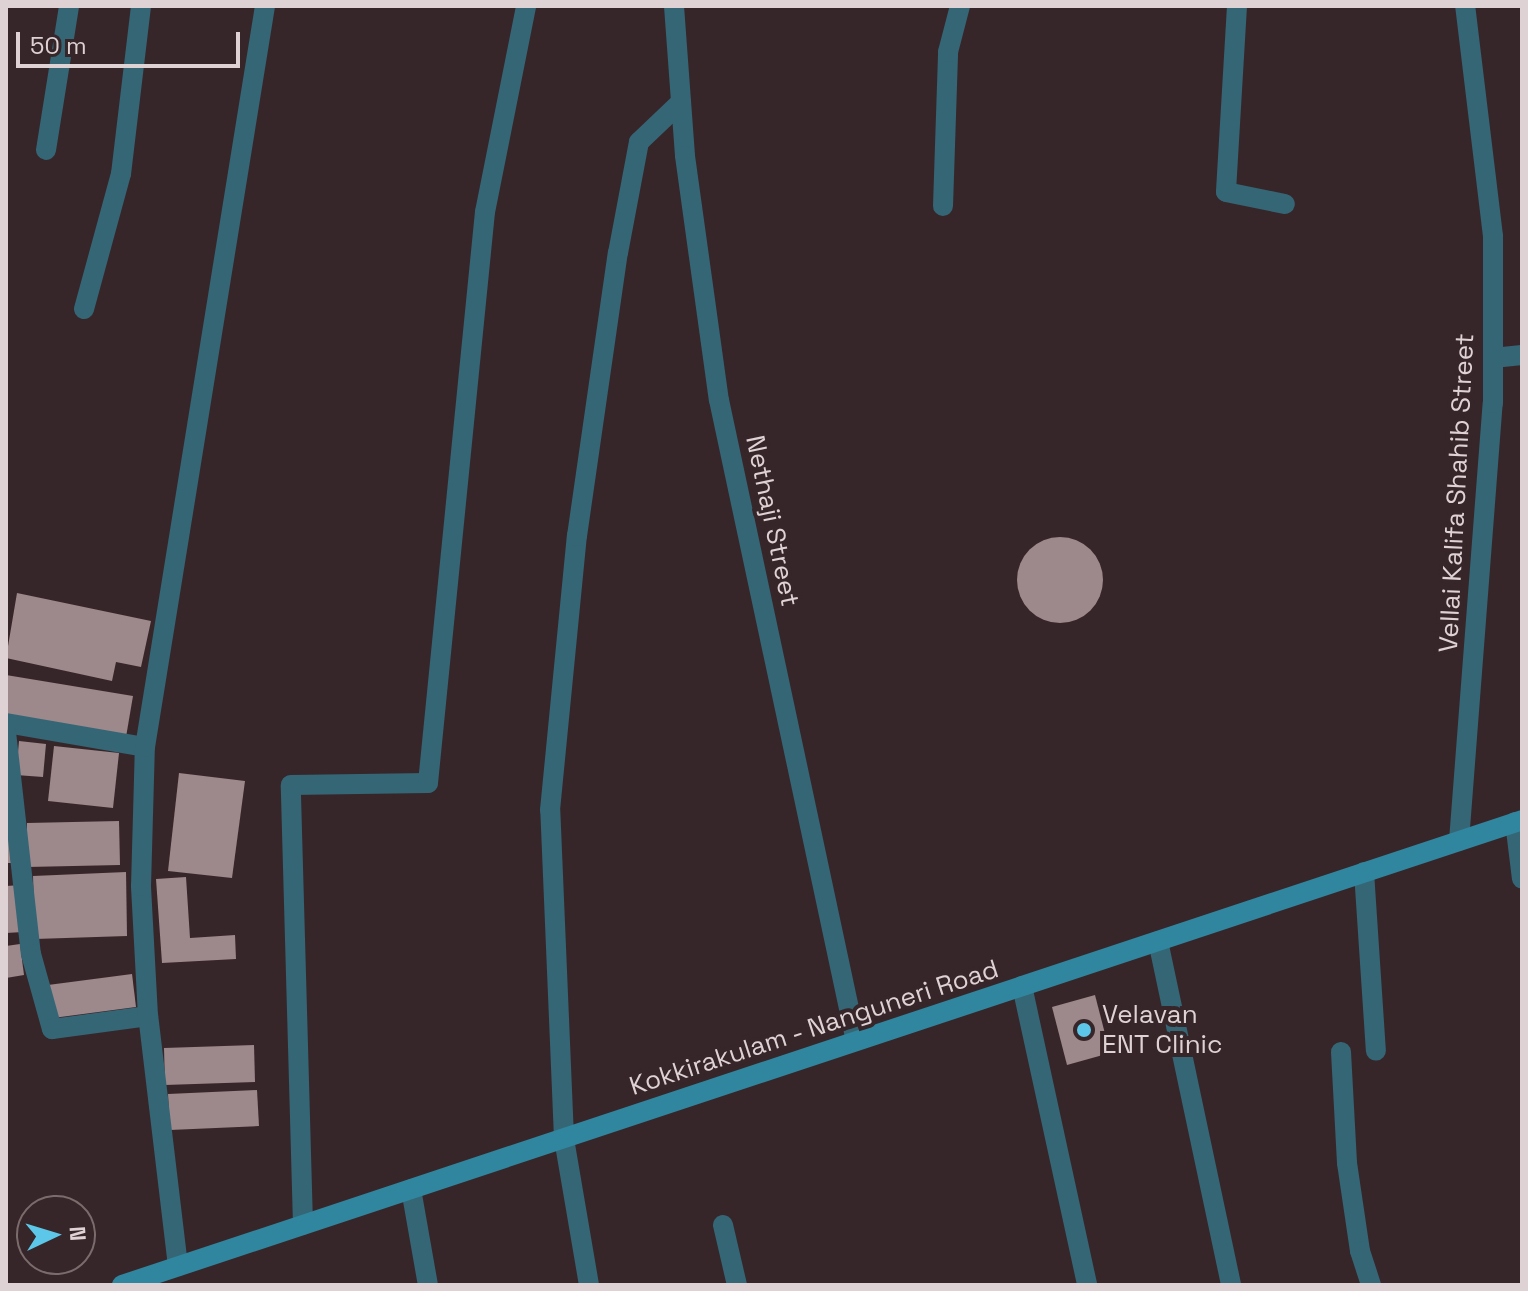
<!DOCTYPE html>
<html>
<head>
<meta charset="utf-8">
<style>
	body { margin:0 }
	#map { position:relative; width:1528px; height:1291px; overflow:hidden; background:#372629; font-family:"Space Grotesk",sans-serif }
	div>[style] { position:absolute }
	.building>* { inset:0; background:#9d888b }
	.round { border-radius:50% }
	.minor>* { height:20px; margin:-10px; padding:0 10px; transform-origin:10px; border-radius:10px; background:#356675 }
	.secondary>* { height:20px; margin:-10px; padding:0 10px; transform-origin:10px; border-radius:10px; background:#30869e }
	.dots>* { width:22px; height:22px; translate:-50% -50%; box-sizing:border-box; border:4px solid #372629; border-radius:50% }
	span { translate:-50% -50%; white-space:nowrap; text-align:center; line-height:1.15; -webkit-text-stroke:8px #372629; paint-order:stroke }
	.street-label { font-size:26px; color:#ded2d4 }
	.poi-label { font-size:26px; color:#ded2d4 }
	.left { translate:0 -50%; text-align:left }
	.frame { position:absolute; inset:0; border:8px solid #ded2d4; pointer-events:none }
	.north { position:absolute; left:16px; top:1195px; width:80px; height:80px; box-sizing:border-box; background:#372629; border:2px solid #7a6b6d; border-radius:50%; rotate:86deg; font-size:22px; font-weight:700; line-height:32px; text-align:center; color:#ded2d4 }
	.north::after { content:''; display:block; margin:auto; width:28px; height:36px; background:#5cc7e8; clip-path:polygon(50% 0,100% 100%,50% 72%,0 100%) }
	.scale { position:absolute; left:16px; top:32px; width:224px; height:36px; box-sizing:border-box; border:4px solid #ded2d4; border-top:0; padding-left:10px; font-size:24px; line-height:28px; white-space:nowrap; color:#ded2d4; -webkit-text-stroke:6px #372629; paint-order:stroke }
</style>
</head>
<body>
<div id="map">
	<div class="building">
		<div class="round" style="left:1017px;top:537px;width:86px;height:86px"></div>
		<div style="clip-path:polygon(17px 593px,151px 621px,141px 667px,116px 662px,112px 681px,6px 658px)"></div>
		<div style="clip-path:polygon(6px 675px,133px 696px,126px 737px,6px 717px)"></div>
		<div style="clip-path:polygon(19px 741px,46px 744px,43px 777px,16px 775px)"></div>
		<div style="clip-path:polygon(54px 746px,119px 753px,113px 808px,48px 801px)"></div>
		<div style="clip-path:polygon(179px 773px,245px 781px,232px 878px,168px 871px)"></div>
		<div style="clip-path:polygon(119px 821px,120px 865px,27px 867px,27px 823px)"></div>
		<div style="clip-path:polygon(6px 830px,8px 830px,11px 863px,6px 863px)"></div>
		<div style="clip-path:polygon(126px 872px,127px 936px,35px 939px,33px 876px)"></div>
		<div style="clip-path:polygon(186px 877px,190px 938px,235px 935px,236px 959px,162px 963px,156px 879px)"></div>
		<div style="clip-path:polygon(21px 885px,23px 932px,6px 933px,6px 886px)"></div>
		<div style="clip-path:polygon(20px 944px,24px 975px,6px 978px,6px 946px)"></div>
		<div style="clip-path:polygon(132px 974px,136px 1007px,53px 1018px,48px 985px)"></div>
		<div style="clip-path:polygon(1095px 995px,1110px 1053px,1067px 1065px,1052px 1007px)"></div>
		<div style="clip-path:polygon(254px 1045px,255px 1082px,165px 1085px,164px 1048px)"></div>
		<div style="clip-path:polygon(257px 1090px,259px 1126px,170px 1130px,168px 1094px)"></div>
	</div>
	<div class="minor">
		<div style="left:674px;top:6px;width:150px;rotate:85.8deg"></div>
		<div style="left:685px;top:156px;width:246px;rotate:82.1deg"></div>
		<div style="left:719px;top:400px;width:655px;rotate:77.94deg"></div>
		<div style="left:1237px;top:6px;width:186px;rotate:93.4deg"></div>
		<div style="left:1226px;top:192px;width:60px;rotate:11.5deg"></div>
		<div style="left:46px;top:150px;width:146px;rotate:-80.9deg"></div>
		<div style="left:943px;top:206px;width:154px;rotate:-88.1deg"></div>
		<div style="left:948px;top:52px;width:48px;rotate:-75.4deg"></div>
		<div style="left:84px;top:309px;width:140px;rotate:-74.7deg"></div>
		<div style="left:121px;top:174px;width:169px;rotate:-83.2deg"></div>
		<div style="left:1493px;top:358px;width:29px;rotate:-6deg"></div>
		<div style="left:6px;top:723px;width:141px;rotate:9.8deg"></div>
		<div style="left:6px;top:732px;width:223px;rotate:83.6deg"></div>
		<div style="left:31px;top:954px;width:78px;rotate:74.4deg"></div>
		<div style="left:52px;top:1029px;width:97px;rotate:-7.7deg"></div>
		<div style="left:1515px;top:822px;width:57px;rotate:83deg"></div>
		<div style="left:1459px;top:841px;width:439px;rotate:-85.6deg"></div>
		<div style="left:1493px;top:403px;width:167px;rotate:-90deg"></div>
		<div style="left:1493px;top:236px;width:232px;rotate:-96.9deg"></div>
		<div style="left:1364px;top:872px;width:179px;rotate:86.2deg"></div>
		<div style="left:1158px;top:941px;width:352px;rotate:78deg"></div>
		<div style="left:1022px;top:986px;width:306px;rotate:77.7deg"></div>
		<div style="left:1341px;top:1052px;width:111px;rotate:86.9deg"></div>
		<div style="left:1347px;top:1163px;width:89px;rotate:81.6deg"></div>
		<div style="left:1360px;top:1251px;width:36px;rotate:72deg"></div>
		<div style="left:411px;top:1189px;width:97px;rotate:80deg"></div>
		<div style="left:303px;top:1225px;width:440px;rotate:-91.6deg"></div>
		<div style="left:291px;top:785px;width:137px;rotate:-0.8deg"></div>
		<div style="left:428px;top:783px;width:574px;rotate:-84.3deg"></div>
		<div style="left:485px;top:212px;width:210px;rotate:-78.7deg"></div>
		<div style="left:723px;top:1225px;width:62px;rotate:76.9deg"></div>
		<div style="left:178px;top:1266px;width:252px;rotate:-96.8deg"></div>
		<div style="left:148px;top:1016px;width:130px;rotate:-93.1deg"></div>
		<div style="left:141px;top:886px;width:139px;rotate:-88.4deg"></div>
		<div style="left:145px;top:747px;width:751px;rotate:-80.8deg"></div>
		<div style="left:589px;top:1285px;width:149px;rotate:-99.7deg"></div>
		<div style="left:564px;top:1138px;width:328px;rotate:-92.4deg"></div>
		<div style="left:550px;top:810px;width:275px;rotate:-84.4deg"></div>
		<div style="left:577px;top:536px;width:286px;rotate:-81.8deg"></div>
		<div style="left:618px;top:253px;width:113px;rotate:-79.3deg"></div>
		<div style="left:639px;top:142px;width:58px;rotate:-43.6deg"></div>
	</div>
	<div class="secondary">
		<div style="left:122px;top:1285px;width:1475px;rotate:-18.37deg"></div>
	</div>
	<div class="dots">
		<div style="left:1084px;top:1030px;background:#5cc7e8"></div>
	</div>
	<div class="street-label">
		<span style="left:1457px;top:493px;rotate:-87deg">Vellai Kalifa Shahib Street</span>
		<span style="left:772px;top:521px;rotate:78deg">Nethaji Street</span>
		<span style="left:814px;top:1028px;rotate:-18deg">Kokkirakulam - Nanguneri Road</span>
	</div>
	<div class="poi-label">
		<span class="left" style="left:1102px;top:1030px">Velavan<br>ENT Clinic</span>
	</div>
	<div class="frame"></div>
	<div class="north">N</div>
	<div class="scale">50 m</div>
</div>
</body>
</html>
